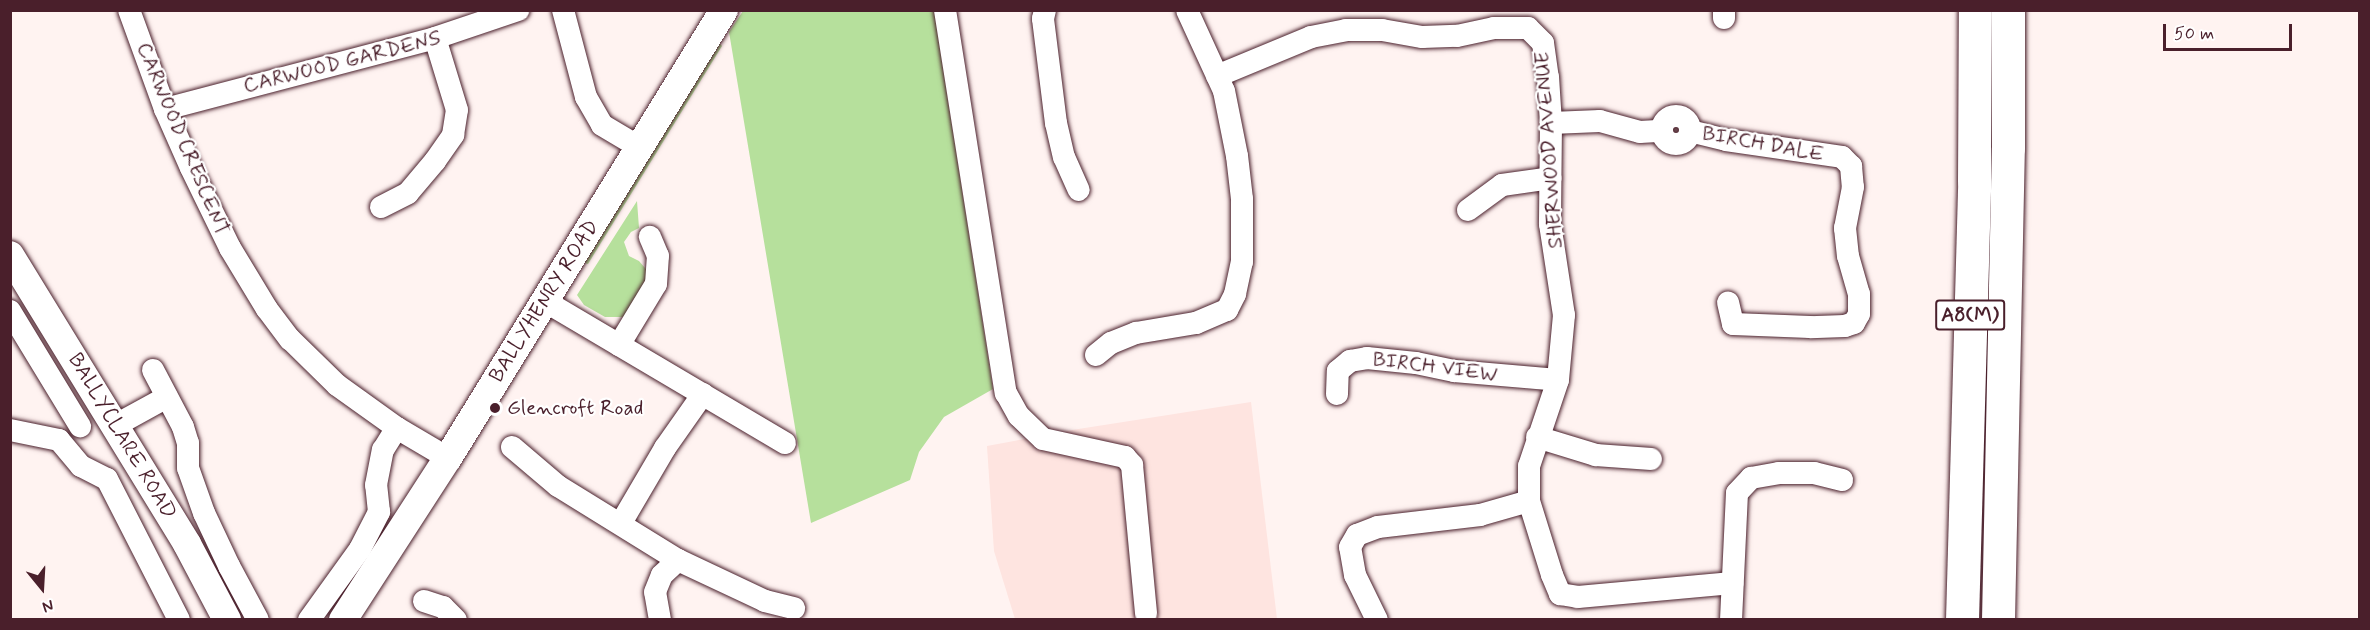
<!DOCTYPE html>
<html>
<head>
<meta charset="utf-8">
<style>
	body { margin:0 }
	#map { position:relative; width:2370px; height:630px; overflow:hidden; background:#fff3f1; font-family:Mynerve,sans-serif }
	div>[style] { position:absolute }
	.built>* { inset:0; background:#fee4e0 }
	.green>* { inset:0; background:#b6e09c }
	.roads { filter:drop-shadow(0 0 2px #4a1f2b) drop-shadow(0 0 2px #4a1f2b) }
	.minor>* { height:22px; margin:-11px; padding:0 11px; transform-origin:11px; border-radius:11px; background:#fff }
	.minor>.ring { margin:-11px; padding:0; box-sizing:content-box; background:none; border:22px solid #fff; border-radius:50% }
	.major>* { height:28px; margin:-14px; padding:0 14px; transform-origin:14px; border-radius:14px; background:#fff }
	.highway>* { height:33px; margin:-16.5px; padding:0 16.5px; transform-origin:16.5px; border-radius:16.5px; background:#fff }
	.dots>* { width:16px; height:16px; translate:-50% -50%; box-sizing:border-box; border:3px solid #fff; border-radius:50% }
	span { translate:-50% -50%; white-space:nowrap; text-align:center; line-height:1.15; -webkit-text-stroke:4.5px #fff; paint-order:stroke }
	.shield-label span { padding:2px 4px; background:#fff; border:2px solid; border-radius:4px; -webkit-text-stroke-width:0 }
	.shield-label { font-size:20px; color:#4a1f2b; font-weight:700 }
	.street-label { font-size:21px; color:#4a1f2b }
	.poi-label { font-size:21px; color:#4a1f2b }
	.left { translate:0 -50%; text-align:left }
	.frame { position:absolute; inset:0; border:12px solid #4a1f2b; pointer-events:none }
	.north { position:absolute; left:12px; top:558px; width:60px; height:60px; -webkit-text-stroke:4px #fff; paint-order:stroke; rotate:162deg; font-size:16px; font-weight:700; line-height:24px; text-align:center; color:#4a1f2b }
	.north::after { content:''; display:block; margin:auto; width:21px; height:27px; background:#4a1f2b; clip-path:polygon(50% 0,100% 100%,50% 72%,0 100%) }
	.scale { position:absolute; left:2163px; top:24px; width:129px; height:27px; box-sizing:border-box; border:3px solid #4a1f2b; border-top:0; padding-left:8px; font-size:18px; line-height:21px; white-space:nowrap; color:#4a1f2b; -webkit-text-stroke:4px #fff; paint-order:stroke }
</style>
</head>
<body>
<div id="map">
	<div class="built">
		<div style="clip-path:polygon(1251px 402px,1277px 619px,1015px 619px,994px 551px,987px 446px,1072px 430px)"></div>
	</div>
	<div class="green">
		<div style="clip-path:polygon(743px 11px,934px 11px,993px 389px,944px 417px,919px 452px,910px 480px,811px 523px,729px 32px)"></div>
		<div style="clip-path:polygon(717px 40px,722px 46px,588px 264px,581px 262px)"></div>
		<div style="clip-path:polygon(637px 201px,639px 228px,631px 232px,624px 242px,629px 256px,639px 261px,651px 275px,625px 317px,605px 317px,584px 305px,577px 295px)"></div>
	</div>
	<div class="roads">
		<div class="minor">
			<div style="left:129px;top:10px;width:105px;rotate:70deg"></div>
			<div style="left:165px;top:109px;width:64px;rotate:66.2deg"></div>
			<div style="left:191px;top:168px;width:89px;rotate:64deg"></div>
			<div style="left:230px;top:248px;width:71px;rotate:58.8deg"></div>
			<div style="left:267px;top:309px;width:38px;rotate:53deg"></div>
			<div style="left:290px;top:339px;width:66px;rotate:44.4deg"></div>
			<div style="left:337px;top:385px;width:74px;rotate:35.6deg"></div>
			<div style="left:397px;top:428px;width:59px;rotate:30.5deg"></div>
			<div style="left:563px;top:10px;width:90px;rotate:75.2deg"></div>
			<div style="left:586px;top:97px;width:32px;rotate:60deg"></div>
			<div style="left:602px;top:125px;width:43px;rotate:30.7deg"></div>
			<div style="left:945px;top:10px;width:388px;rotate:81deg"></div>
			<div style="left:1006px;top:393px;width:26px;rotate:61deg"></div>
			<div style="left:1019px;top:416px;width:33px;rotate:44deg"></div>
			<div style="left:1043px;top:439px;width:84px;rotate:12.4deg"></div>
			<div style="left:1125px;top:457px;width:11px;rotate:49deg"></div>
			<div style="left:1132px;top:465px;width:149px;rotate:84.6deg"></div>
			<div style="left:1045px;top:10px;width:9px;rotate:103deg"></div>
			<div style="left:1043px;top:19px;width:105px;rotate:82.9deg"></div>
			<div style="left:1056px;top:123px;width:35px;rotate:77deg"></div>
			<div style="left:1064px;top:157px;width:36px;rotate:66deg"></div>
			<div style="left:1724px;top:10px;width:8px;rotate:90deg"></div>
			<div style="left:1217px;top:76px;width:102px;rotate:-22.5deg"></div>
			<div style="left:1311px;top:37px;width:36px;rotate:-11deg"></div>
			<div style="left:1346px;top:30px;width:36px"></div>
			<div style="left:1382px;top:30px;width:41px;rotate:9.9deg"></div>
			<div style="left:1422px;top:37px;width:35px;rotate:-2deg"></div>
			<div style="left:1457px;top:36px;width:38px;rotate:-12deg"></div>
			<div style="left:1494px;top:28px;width:34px"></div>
			<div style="left:1528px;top:28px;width:21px;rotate:45deg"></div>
			<div style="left:1543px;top:43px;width:34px;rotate:82deg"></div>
			<div style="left:1548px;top:77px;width:46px;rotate:86.3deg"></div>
			<div style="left:1551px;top:123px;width:101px;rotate:90.6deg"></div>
			<div style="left:1550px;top:224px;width:92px;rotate:81.3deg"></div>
			<div style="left:1564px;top:315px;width:65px;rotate:95.3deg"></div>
			<div style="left:1558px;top:380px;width:91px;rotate:108.6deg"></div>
			<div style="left:1529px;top:466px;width:35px;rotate:90deg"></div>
			<div style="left:1529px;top:501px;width:77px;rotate:72.7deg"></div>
			<div style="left:1552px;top:575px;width:21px;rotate:67deg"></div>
			<div style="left:1560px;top:594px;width:18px;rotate:9deg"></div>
			<div style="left:1578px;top:597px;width:155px;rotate:-5.2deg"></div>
			<div style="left:165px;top:109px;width:279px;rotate:-14.7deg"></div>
			<div style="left:435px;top:38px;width:88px;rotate:-18.6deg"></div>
			<div class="ring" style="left:1662px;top:116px;width:6px;height:6px"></div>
			<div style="left:1551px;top:123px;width:49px;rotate:-2.3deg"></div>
			<div style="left:1600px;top:121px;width:41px;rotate:15.4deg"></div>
			<div style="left:1640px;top:132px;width:22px;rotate:-3deg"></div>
			<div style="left:1690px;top:131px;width:37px;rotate:14deg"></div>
			<div style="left:1726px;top:140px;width:117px;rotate:8.3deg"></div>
			<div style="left:1842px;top:157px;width:13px;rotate:45deg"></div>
			<div style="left:1851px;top:166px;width:21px;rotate:85deg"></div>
			<div style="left:1853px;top:187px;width:42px;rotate:101deg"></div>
			<div style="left:1845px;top:228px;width:28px;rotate:84deg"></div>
			<div style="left:1848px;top:256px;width:40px;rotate:74deg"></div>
			<div style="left:1859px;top:294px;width:20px;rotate:90deg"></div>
			<div style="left:1859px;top:314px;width:10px;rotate:119deg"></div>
			<div style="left:1854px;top:323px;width:9px;rotate:162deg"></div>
			<div style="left:1845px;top:326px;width:35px;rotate:178deg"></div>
			<div style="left:1810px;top:327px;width:77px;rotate:-177.8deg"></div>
			<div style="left:1733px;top:324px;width:22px;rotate:-103deg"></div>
			<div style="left:381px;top:207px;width:30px;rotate:-27deg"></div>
			<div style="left:408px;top:193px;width:42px;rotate:-49.8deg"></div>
			<div style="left:435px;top:161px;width:32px;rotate:-55deg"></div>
			<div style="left:453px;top:135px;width:25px;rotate:-81deg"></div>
			<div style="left:457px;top:110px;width:75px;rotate:-107deg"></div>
			<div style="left:1468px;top:210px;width:42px;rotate:-36.3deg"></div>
			<div style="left:1502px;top:185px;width:49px;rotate:-8.1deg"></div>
			<div style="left:543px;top:300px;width:281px;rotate:30.6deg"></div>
			<div style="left:10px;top:311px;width:135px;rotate:58.7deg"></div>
			<div style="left:619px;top:345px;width:71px;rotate:-58.8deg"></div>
			<div style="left:656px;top:284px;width:28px;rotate:-86deg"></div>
			<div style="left:658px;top:256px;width:21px;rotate:-113deg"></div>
			<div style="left:1096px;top:355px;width:19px;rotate:-39deg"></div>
			<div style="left:1111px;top:343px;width:27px;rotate:-22deg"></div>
			<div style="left:1136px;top:333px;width:61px;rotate:-9.5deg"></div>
			<div style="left:1196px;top:323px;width:34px;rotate:-23deg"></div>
			<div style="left:1227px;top:310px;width:18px;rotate:-63deg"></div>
			<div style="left:1235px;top:294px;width:33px;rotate:-78deg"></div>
			<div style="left:1242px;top:262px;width:63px;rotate:-90deg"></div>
			<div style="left:1242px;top:199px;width:43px;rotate:-96.6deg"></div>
			<div style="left:1237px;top:156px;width:66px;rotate:-101.3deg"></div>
			<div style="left:1224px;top:91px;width:89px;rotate:-114.6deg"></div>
			<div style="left:153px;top:370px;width:64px;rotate:62.2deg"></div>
			<div style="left:183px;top:427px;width:17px;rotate:73deg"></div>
			<div style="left:188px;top:443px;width:25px;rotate:90deg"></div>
			<div style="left:188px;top:468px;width:48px;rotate:70.4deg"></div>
			<div style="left:204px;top:513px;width:59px;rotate:64.7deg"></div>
			<div style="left:229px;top:566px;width:61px;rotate:61.8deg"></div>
			<div style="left:1337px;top:394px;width:23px;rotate:-88deg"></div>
			<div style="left:1338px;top:371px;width:16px;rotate:-40deg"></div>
			<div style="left:1350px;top:361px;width:17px;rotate:-10deg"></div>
			<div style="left:1367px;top:358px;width:49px;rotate:5.8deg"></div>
			<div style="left:1416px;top:363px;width:39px;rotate:12deg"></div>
			<div style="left:1454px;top:371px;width:104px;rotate:4.9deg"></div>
			<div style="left:116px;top:425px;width:58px;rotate:-28.8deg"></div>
			<div style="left:10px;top:430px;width:50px;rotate:11.5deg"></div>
			<div style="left:59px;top:440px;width:34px;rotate:50deg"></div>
			<div style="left:81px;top:466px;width:29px;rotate:27deg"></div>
			<div style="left:107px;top:479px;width:158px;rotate:62.9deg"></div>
			<div style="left:1537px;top:437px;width:62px;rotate:17deg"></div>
			<div style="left:1596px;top:455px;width:55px;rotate:4.2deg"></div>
			<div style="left:512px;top:447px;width:60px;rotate:40.3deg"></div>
			<div style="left:558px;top:486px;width:141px;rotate:31.7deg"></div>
			<div style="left:678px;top:560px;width:96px;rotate:25.2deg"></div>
			<div style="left:765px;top:601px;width:30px;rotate:14deg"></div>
			<div style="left:621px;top:523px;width:87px;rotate:-59.6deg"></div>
			<div style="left:665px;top:448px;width:66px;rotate:-54.9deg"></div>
			<div style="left:424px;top:601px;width:20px;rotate:18deg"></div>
			<div style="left:443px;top:607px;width:18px;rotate:45deg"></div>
			<div style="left:309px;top:620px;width:87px;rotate:-54.3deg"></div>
			<div style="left:360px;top:549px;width:42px;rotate:-62.8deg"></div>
			<div style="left:379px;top:512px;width:27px;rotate:-96deg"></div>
			<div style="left:376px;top:485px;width:36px;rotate:-79deg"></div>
			<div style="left:383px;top:450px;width:26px;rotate:-58deg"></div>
			<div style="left:660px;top:620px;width:28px;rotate:-100deg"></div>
			<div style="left:655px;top:592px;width:18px;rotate:-68deg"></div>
			<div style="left:662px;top:575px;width:22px;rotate:-43deg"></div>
			<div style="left:1377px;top:620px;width:50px;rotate:-116.1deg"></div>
			<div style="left:1355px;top:575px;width:28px;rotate:-100deg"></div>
			<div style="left:1350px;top:547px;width:14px;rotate:-60deg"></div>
			<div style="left:1357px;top:535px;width:22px;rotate:-21deg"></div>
			<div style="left:1378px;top:527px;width:103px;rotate:-6.7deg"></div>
			<div style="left:1480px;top:515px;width:51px;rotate:-15.9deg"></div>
			<div style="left:1731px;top:620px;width:127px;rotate:-87.3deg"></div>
			<div style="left:1737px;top:493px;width:21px;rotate:-47deg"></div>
			<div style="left:1751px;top:478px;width:28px;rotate:-10deg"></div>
			<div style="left:1779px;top:473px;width:35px"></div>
			<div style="left:1814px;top:473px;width:29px;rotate:14deg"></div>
		</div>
		<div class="major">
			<div style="left:10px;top:255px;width:339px;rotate:58.5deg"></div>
			<div style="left:187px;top:544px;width:86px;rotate:62.2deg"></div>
			<div style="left:343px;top:620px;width:193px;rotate:-57.1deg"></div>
			<div style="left:448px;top:458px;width:526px;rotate:-58.36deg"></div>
		</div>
		<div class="highway">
			<div style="left:1962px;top:620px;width:439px;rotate:-88.4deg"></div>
			<div style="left:1974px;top:181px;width:171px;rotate:-89.7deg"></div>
			<div style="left:1998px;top:620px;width:472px;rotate:-88.8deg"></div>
			<div style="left:2008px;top:148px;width:138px;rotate:-90deg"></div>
		</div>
	</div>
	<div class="dots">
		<div style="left:495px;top:408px;background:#4a1f2b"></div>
	</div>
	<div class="shield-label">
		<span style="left:1970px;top:315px">A8(M)</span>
	</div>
	<div class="street-label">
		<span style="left:342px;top:62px;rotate:-14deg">CARWOOD GARDENS</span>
		<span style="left:183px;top:139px;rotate:67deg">CARWOOD CRESCENT</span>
		<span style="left:1763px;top:144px;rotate:10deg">BIRCH DALE</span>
		<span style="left:1549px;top:150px;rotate:-94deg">SHERWOOD AVENUE</span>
		<span style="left:544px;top:301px;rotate:-58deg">BALLYHENRY ROAD</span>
		<span style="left:1435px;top:367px;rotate:7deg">BIRCH VIEW</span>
		<span style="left:122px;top:436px;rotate:59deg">BALLYCLARE ROAD</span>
	</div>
	<div class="poi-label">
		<span class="left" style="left:507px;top:408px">Glencroft Road</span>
	</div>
	<div class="frame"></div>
	<div class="north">N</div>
	<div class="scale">50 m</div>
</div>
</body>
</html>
